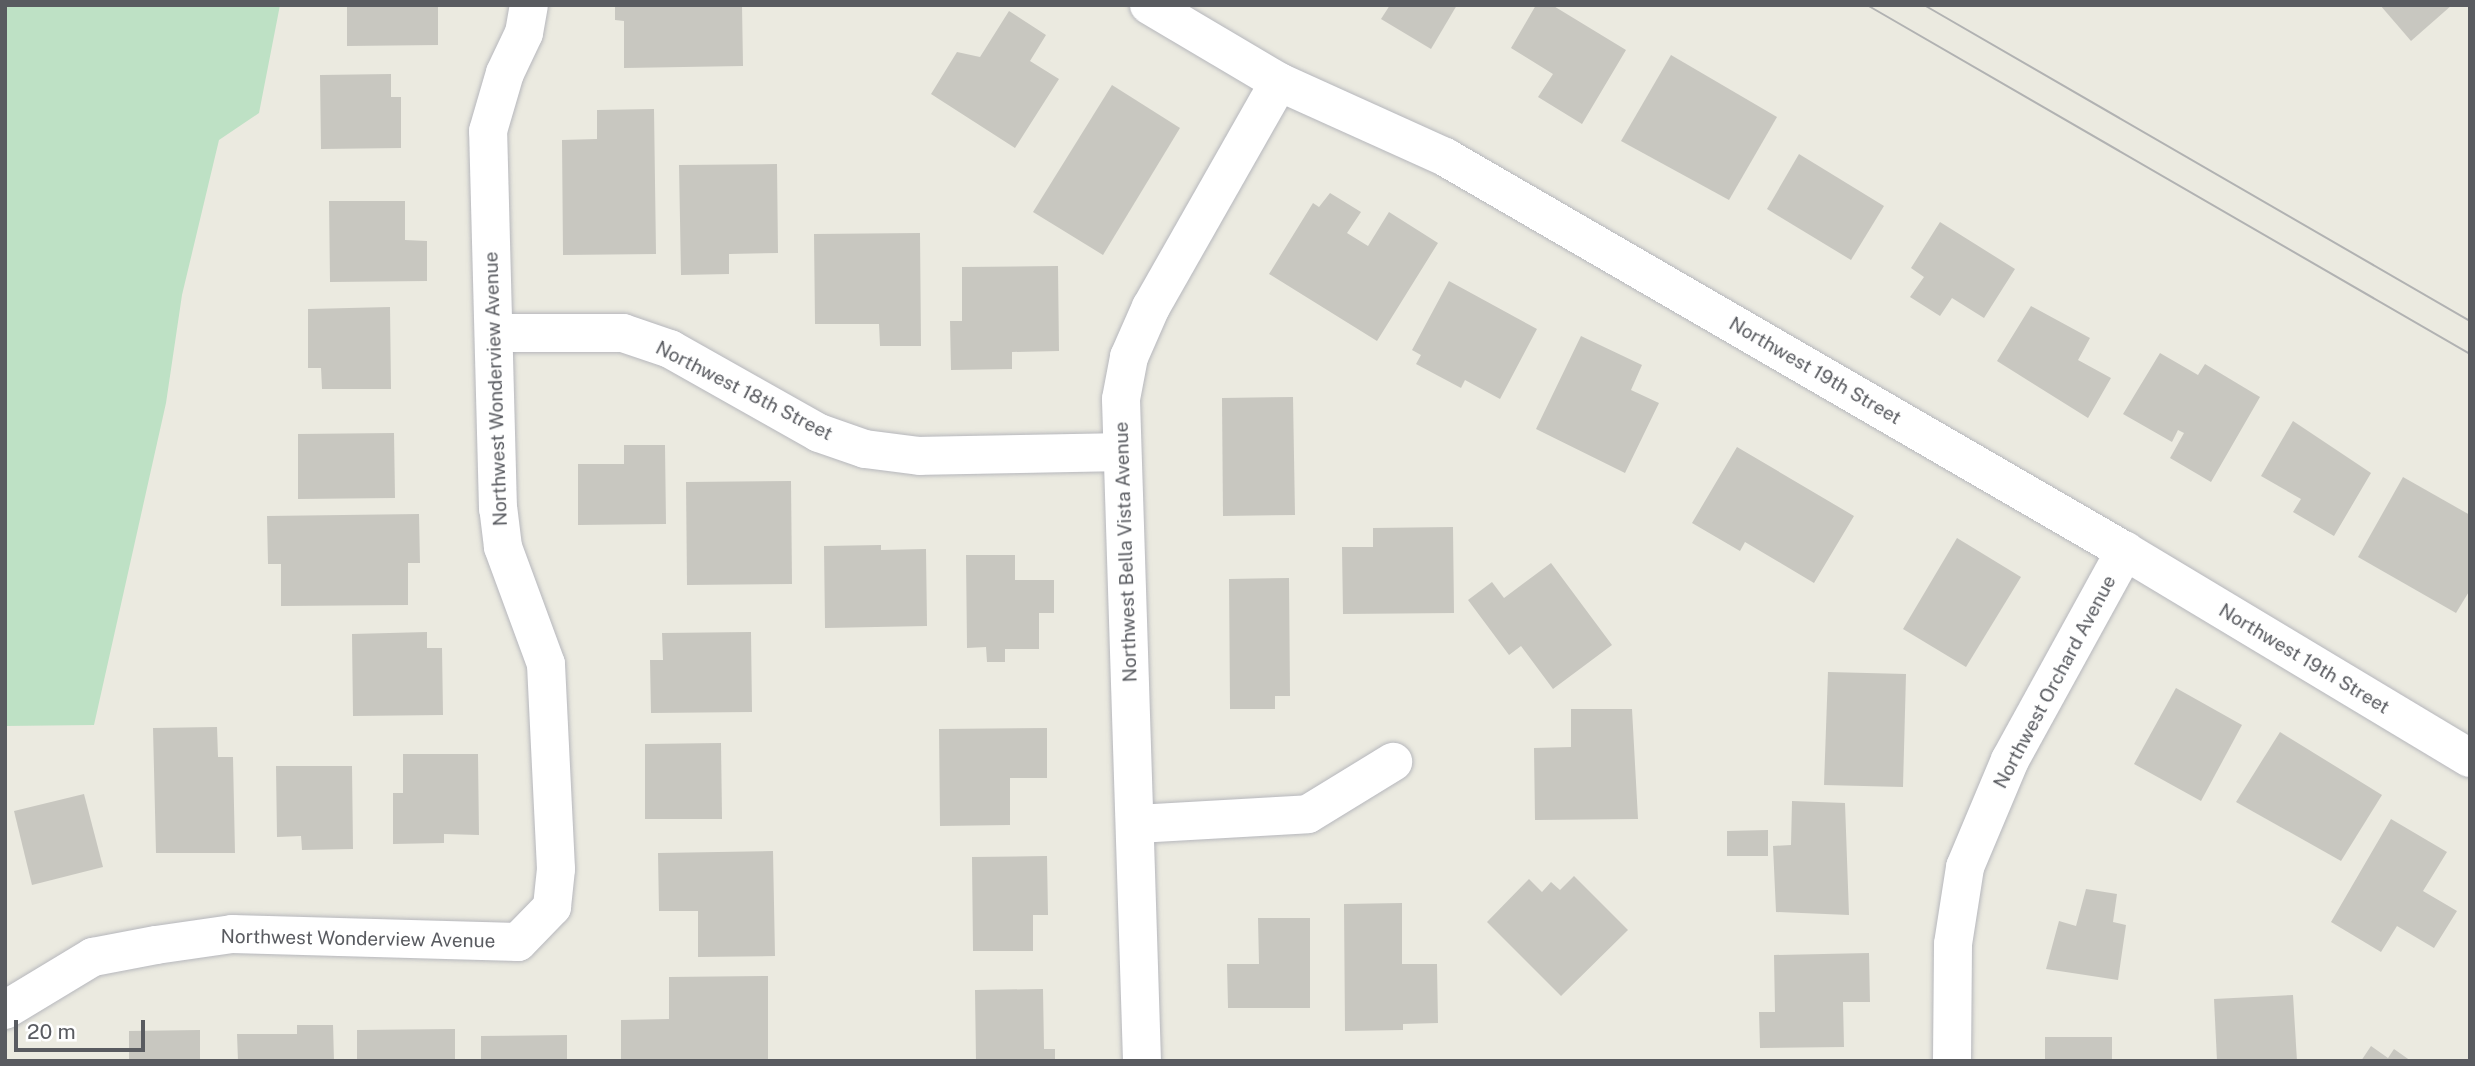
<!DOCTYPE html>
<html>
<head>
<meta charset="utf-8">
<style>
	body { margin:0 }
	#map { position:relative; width:2475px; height:1066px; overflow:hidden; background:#ebeae0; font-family:"Public Sans",sans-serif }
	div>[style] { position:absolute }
	.green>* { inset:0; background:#bee1c5 }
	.building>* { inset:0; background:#c8c7c0 }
	.roads { filter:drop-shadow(0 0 2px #b6b7bc) drop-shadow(0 0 2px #b6b7bc) }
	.minor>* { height:38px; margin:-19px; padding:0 19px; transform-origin:19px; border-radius:19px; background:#fff }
	.tram>* { height:2px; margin:-1px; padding:0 1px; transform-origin:1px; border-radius:1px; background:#b1b2b2 }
	span { translate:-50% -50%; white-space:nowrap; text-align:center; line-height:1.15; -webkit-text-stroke:5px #fff; paint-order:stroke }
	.street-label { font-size:19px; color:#595b60 }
	.frame { position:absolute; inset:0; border:7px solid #595b60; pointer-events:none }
	.scale { position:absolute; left:14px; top:1020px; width:131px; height:32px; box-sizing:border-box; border:4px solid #595b60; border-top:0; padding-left:9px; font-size:21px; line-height:24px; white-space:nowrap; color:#595b60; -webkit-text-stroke:5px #fff; paint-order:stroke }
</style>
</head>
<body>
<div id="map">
	<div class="green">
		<div style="clip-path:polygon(5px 5px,280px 5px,259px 113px,219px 140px,182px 295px,166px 403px,94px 725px,5px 726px)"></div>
	</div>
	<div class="building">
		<div style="clip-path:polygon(347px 5px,438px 5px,438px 45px,347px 46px)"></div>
		<div style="clip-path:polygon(615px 5px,742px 5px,743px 66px,624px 68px,624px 21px,615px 20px)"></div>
		<div style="clip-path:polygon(1390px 5px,1457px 5px,1431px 49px,1381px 19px)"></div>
		<div style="clip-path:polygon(1536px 5px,1552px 5px,1626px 50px,1582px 124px,1538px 97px,1553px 74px,1511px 48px)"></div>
		<div style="clip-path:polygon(2380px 5px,2452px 5px,2411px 41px)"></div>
		<div style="clip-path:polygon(1009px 11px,1046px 35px,1030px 61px,1059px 79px,1015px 148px,931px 94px,957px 52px,980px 57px)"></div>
		<div style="clip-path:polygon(1671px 55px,1777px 117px,1729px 200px,1621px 141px)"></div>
		<div style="clip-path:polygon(391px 74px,391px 97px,401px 97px,401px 148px,321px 149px,320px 75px)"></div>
		<div style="clip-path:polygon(1112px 85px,1180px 128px,1103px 255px,1033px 212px)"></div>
		<div style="clip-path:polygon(654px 109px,656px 254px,563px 255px,562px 140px,597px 139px,597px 110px)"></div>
		<div style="clip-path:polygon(1799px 154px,1884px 206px,1851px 260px,1767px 209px)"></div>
		<div style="clip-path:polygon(777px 164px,778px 253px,729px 254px,729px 274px,681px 275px,679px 165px)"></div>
		<div style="clip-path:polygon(1330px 193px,1361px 212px,1347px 233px,1368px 246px,1389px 212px,1438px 243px,1377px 341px,1269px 274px,1313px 203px,1319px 207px)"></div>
		<div style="clip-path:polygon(329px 201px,405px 201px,405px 240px,427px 241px,427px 281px,330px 282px)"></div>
		<div style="clip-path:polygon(1940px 222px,2015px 269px,1984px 318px,1952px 298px,1940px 316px,1910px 297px,1924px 277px,1911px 268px)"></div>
		<div style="clip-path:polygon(920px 233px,921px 346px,880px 346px,879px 324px,815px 324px,814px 234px)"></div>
		<div style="clip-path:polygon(1058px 266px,1059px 351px,1012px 352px,1012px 369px,951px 370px,950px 321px,962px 321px,962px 267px)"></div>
		<div style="clip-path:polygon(1449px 281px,1537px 329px,1500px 399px,1465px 380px,1461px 388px,1416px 364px,1421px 355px,1412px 350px)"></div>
		<div style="clip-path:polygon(2031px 306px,2090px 338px,2078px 360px,2111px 378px,2088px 418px,1997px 361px)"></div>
		<div style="clip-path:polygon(390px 307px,391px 389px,322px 389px,321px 368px,308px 368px,308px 309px)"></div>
		<div style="clip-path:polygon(1581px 336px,1642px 365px,1631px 390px,1659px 403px,1625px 473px,1536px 429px)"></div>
		<div style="clip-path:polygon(2160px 353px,2198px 375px,2205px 364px,2260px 397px,2211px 482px,2170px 458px,2184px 433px,2178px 430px,2172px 442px,2123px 414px)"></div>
		<div style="clip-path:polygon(1293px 397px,1295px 515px,1223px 516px,1222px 398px)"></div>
		<div style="clip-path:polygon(2293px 421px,2371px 473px,2334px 536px,2293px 512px,2301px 499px,2261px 476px)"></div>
		<div style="clip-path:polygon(394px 433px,395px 498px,298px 499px,298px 434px)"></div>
		<div style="clip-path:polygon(624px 445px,665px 445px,666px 524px,578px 525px,578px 464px,624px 464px)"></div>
		<div style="clip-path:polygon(1737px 447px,1854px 516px,1814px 583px,1745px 542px,1740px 551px,1692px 523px)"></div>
		<div style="clip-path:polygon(2403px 477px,2470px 515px,2470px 590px,2456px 613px,2358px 557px)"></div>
		<div style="clip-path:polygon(791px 481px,792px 584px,687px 585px,686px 482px)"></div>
		<div style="clip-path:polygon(419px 514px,420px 563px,408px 563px,408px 605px,281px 606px,281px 564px,268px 564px,267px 516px)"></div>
		<div style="clip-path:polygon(1453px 527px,1454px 613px,1343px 614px,1342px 547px,1373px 547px,1373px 528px)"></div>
		<div style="clip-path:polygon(1957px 538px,2021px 577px,1966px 667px,1903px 629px)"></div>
		<div style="clip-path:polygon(881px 545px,881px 550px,926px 549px,927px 626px,825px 628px,824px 546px)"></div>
		<div style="clip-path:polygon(966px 555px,1015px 555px,1015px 580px,1054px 580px,1054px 613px,1039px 613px,1039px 649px,1005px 649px,1005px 662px,987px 662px,986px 647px,967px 648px)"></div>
		<div style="clip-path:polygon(1551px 563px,1612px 645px,1553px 689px,1521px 646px,1509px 655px,1468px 600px,1492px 582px,1504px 598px)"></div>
		<div style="clip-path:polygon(1289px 578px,1290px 696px,1275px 696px,1275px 709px,1230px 709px,1229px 579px)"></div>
		<div style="clip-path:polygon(427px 632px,427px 648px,442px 648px,443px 715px,353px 716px,352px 634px)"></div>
		<div style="clip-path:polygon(751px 632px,752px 712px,651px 713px,650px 660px,663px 660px,662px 633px)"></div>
		<div style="clip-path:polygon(1828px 672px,1906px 674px,1903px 787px,1824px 785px)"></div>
		<div style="clip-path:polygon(2176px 688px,2242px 725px,2201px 801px,2134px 764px)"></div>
		<div style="clip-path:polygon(1571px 709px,1632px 709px,1638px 819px,1535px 820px,1534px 748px,1571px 747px)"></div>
		<div style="clip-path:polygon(217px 727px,218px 757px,233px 757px,235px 853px,156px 853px,153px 728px)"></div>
		<div style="clip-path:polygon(1047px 728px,1047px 778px,1010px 778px,1010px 825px,940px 826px,939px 729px)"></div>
		<div style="clip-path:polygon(2280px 732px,2382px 795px,2341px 861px,2236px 802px)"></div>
		<div style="clip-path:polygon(721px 743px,722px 819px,645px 819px,645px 744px)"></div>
		<div style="clip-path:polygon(403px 754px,478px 754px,479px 835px,444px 834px,444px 843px,393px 844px,393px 793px,403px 793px)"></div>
		<div style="clip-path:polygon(276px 766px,352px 766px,353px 849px,302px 850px,301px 836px,277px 837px)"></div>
		<div style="clip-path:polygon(84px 794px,103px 867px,32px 885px,14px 811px)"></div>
		<div style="clip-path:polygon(1792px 801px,1845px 803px,1849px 915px,1776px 912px,1773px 846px,1791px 845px)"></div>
		<div style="clip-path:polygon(2391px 819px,2447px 852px,2423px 891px,2457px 911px,2434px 948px,2397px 926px,2381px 952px,2331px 922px)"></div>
		<div style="clip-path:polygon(1768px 830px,1768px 856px,1727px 856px,1727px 831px)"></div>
		<div style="clip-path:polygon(773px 851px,775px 956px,698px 957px,698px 911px,659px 911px,658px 853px)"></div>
		<div style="clip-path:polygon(1047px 856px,1048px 915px,1033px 915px,1033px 951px,973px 951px,972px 857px)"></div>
		<div style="clip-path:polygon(1574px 876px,1628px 930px,1561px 996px,1487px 922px,1529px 879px,1542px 892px,1551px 882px,1560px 890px)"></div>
		<div style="clip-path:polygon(2086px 889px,2117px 894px,2113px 922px,2126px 925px,2118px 980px,2046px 969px,2059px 921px,2076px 926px)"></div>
		<div style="clip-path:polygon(1402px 903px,1402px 964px,1437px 964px,1438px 1023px,1403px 1024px,1403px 1030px,1345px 1031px,1344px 904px)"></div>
		<div style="clip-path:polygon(1258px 918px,1310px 918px,1310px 1008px,1228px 1008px,1227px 964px,1259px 964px)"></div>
		<div style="clip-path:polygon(1869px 953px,1870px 1002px,1843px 1002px,1844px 1047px,1760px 1048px,1759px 1012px,1775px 1012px,1774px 955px)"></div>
		<div style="clip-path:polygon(768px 976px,768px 1061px,621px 1061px,621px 1020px,669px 1019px,669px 977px)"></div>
		<div style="clip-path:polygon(1043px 989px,1044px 1049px,1055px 1049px,1055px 1061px,976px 1061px,975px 990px)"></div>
		<div style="clip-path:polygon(2293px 995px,2297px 1061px,2217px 1061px,2214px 999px)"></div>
		<div style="clip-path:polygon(297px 1025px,333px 1025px,334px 1061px,238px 1061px,237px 1034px,297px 1034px)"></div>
		<div style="clip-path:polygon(455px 1029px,455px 1061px,357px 1061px,357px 1030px)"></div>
		<div style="clip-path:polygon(200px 1030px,200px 1061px,129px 1061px,129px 1031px)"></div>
		<div style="clip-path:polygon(567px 1035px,567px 1061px,481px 1061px,481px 1036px)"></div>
		<div style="clip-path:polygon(2045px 1037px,2112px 1037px,2112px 1061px,2045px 1061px)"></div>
		<div style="clip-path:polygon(2371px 1046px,2388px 1058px,2394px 1049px,2411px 1061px,2361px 1061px)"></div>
	</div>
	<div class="roads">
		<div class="minor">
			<div style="left:1149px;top:5px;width:151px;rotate:30.6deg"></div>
			<div style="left:1279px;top:82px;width:182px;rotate:24.3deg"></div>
			<div style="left:1445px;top:157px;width:786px;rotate:30.09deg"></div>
			<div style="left:2125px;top:551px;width:402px;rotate:31deg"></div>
			<div style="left:494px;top:333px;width:129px"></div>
			<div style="left:623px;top:333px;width:50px;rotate:18.8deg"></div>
			<div style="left:670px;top:349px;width:171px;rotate:29.4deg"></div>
			<div style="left:819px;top:433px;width:49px;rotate:19.2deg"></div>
			<div style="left:865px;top:449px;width:55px;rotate:7.3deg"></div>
			<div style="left:920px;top:456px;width:200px;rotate:-1.1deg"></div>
			<div style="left:1137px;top:824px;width:171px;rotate:-3.3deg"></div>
			<div style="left:1308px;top:814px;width:100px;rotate:-31.5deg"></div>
			<div style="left:5px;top:1010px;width:103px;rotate:-31.1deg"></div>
			<div style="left:93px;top:957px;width:64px;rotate:-10.8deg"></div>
			<div style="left:156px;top:945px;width:77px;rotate:-8.2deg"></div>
			<div style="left:232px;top:934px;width:286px;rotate:1.6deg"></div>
			<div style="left:518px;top:942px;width:49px;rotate:-45.8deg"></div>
			<div style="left:552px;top:907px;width:38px;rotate:-84deg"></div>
			<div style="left:556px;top:869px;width:205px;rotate:-92.8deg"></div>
			<div style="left:546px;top:664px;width:125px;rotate:-110.2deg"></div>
			<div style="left:503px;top:547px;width:38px;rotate:-97deg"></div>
			<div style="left:498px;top:509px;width:378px;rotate:-91.5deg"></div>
			<div style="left:488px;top:131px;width:60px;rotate:-73.7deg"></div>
			<div style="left:505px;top:73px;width:44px;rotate:-64.6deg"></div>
			<div style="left:524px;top:33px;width:28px;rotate:-80deg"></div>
			<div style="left:1142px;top:1061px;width:662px;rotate:-91.82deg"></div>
			<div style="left:1121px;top:399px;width:43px;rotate:-79.2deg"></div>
			<div style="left:1129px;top:357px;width:55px;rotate:-66.3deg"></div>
			<div style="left:1151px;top:307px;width:259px;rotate:-60.4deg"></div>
			<div style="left:1952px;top:1061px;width:117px;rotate:-89.5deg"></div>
			<div style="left:1953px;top:944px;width:78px;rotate:-81.1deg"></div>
			<div style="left:1965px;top:867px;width:116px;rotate:-67.2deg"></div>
			<div style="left:2010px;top:760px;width:239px;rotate:-61.2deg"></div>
		</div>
	</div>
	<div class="tram">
		<div style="left:1867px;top:5px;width:697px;rotate:30.06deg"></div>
		<div style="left:1924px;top:5px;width:631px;rotate:30.06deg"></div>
	</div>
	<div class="street-label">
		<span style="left:1815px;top:371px;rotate:30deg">Northwest 19th Street</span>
		<span style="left:496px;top:389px;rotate:-92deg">Northwest Wonderview Avenue</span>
		<span style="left:744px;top:391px;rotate:27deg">Northwest 18th Street</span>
		<span style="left:1126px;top:552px;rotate:-92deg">Northwest Bella Vista Avenue</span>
		<span style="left:2304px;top:659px;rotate:31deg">Northwest 19th Street</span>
		<span style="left:2055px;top:682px;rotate:-62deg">Northwest Orchard Avenue</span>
		<span style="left:358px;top:939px;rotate:1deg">Northwest Wonderview Avenue</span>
	</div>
	<div class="frame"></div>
	<div class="scale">20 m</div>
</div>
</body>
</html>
